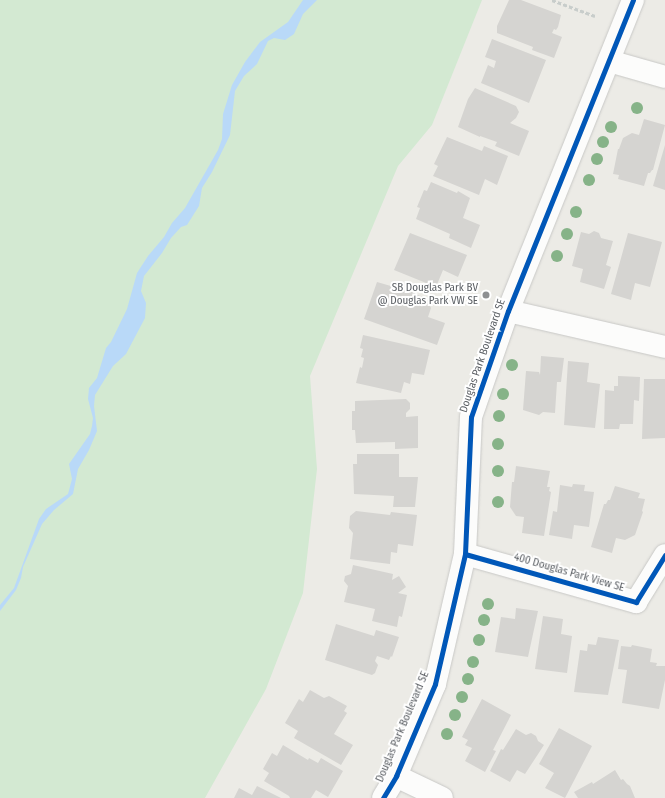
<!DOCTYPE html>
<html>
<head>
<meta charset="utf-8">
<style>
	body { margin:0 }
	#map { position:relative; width:665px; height:798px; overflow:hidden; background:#ecebe6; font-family:"Fira Sans Condensed",sans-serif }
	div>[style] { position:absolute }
	.green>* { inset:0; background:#d3e9d2 }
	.water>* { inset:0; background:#b9d9f8 }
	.building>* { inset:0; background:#d5d4d1 }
	.path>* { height:2.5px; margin-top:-1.25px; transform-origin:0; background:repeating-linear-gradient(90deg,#c8cdcb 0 4px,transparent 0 6px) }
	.roads { filter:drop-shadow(0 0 1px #c8c8c6) drop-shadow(0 0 1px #c8c8c6) }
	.street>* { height:22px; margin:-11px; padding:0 11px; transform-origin:11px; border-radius:11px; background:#fcfcfb }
	.cycleway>* { height:5px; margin:-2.5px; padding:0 2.5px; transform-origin:2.5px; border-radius:2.5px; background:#0057b8 }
	.trees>* { width:12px; height:12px; margin:-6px; border-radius:50%; background:#86b388 }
	.dots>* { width:11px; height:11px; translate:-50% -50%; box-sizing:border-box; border:2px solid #fff; border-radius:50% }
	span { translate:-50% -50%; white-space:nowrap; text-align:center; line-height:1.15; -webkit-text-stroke:4px #fff; paint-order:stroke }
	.poi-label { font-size:11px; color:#5b5f64 }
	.right { translate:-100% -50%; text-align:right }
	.street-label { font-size:11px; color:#5b5f64 }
</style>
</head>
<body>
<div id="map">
	<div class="green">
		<div style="clip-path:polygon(0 0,482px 0,432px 125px,398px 166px,310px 376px,317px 469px,303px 593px,266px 689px,205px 798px,0 798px)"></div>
	</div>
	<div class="water">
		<div style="clip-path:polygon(303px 0,317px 0,303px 14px,294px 34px,285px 40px,274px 38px,268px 41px,257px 64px,244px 76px,235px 91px,230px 135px,212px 172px,202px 188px,199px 206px,187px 225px,181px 227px,171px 238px,162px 253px,144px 276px,141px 291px,146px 303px,145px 318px,126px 354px,113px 366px,95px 395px,94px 406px,97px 431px,89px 450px,78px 469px,73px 494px,54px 510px,42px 524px,23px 567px,21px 578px,16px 590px,0 611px,0 605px,14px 588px,39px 519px,46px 509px,68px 494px,72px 479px,69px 464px,90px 434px,92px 426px,93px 418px,88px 399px,89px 388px,97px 378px,106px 348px,111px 342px,127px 309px,137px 273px,148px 256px,164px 237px,172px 223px,185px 208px,218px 150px,222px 139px,223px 114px,232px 85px,245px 62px,260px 42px,288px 22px)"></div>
	</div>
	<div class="building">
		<div style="clip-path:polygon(509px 0,521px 0,561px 15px,558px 27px,556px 30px,554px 29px,552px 33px,562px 37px,554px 58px,532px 50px,533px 47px,497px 33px,497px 26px)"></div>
		<div style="clip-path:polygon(492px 39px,546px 60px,529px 103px,481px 83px,488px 65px,494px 68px,496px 61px,485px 57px)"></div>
		<div style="clip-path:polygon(475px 88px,516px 106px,519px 112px,516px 118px,510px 123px,529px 131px,519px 156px,495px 146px,497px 142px,480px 136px,480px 137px,458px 127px,468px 99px)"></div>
		<div style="clip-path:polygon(644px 119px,665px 125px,653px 170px,652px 170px,650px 173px,648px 173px,644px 186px,618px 179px,619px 175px,613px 174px,618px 149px,619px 149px,623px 138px,632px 133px,639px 135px)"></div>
		<div style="clip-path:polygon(447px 137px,482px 151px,484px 146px,508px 156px,497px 185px,485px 179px,479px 195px,433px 176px,438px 166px,434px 164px)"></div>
		<div style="clip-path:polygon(665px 145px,665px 190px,653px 186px)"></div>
		<div style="clip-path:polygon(431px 182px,457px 193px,458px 191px,470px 198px,463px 218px,480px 225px,471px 248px,449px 238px,450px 234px,416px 219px,420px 208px,417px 207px,424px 190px,427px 191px)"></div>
		<div style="clip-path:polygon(594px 231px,599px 233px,601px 238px,613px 241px,606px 265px,611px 267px,604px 289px,580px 282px,583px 269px,572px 266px,581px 232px,589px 234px)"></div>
		<div style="clip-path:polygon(410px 233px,467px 255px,458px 277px,443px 270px,436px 287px,394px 270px)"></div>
		<div style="clip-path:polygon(628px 233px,662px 242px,650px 287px,635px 283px,631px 300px,611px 294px)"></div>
		<div style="clip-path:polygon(377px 282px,415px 293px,415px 294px,426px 298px,431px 308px,428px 317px,445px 323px,437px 345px,364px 319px)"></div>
		<div style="clip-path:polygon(363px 335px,430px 350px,424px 375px,412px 373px,410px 384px,404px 382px,401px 393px,356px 383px,360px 367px,362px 368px,364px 358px,361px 357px,363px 349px,360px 348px)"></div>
		<div style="clip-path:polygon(541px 356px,564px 358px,561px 382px,557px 382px,555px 413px,543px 412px,539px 415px,523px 410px,526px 371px,539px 372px,540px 375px)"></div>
		<div style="clip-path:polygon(568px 361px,589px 363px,587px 382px,600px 384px,595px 428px,564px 425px)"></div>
		<div style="clip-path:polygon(618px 376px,640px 377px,639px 401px,634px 400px,633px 424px,620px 424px,619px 429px,604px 429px,605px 390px,614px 391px,614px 386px,618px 386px)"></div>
		<div style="clip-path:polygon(644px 379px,665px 379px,665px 438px,642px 439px)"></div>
		<div style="clip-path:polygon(406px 399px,410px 403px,410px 409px,406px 413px,406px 417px,418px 416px,418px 448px,395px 449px,395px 442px,356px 443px,355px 430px,352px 430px,352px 411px,355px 411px,355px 401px)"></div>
		<div style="clip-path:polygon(357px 454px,399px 454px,399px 477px,418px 477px,415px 507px,393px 507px,394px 496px,354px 494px,353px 464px,357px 464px)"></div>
		<div style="clip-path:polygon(516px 466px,550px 471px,547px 487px,550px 487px,549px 491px,551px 492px,544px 536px,522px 533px,524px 517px,516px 516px,510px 507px,512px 482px,514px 482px)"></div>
		<div style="clip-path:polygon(573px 484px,585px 485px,584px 491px,594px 492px,589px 527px,574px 525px,572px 539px,549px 535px,553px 511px,557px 512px,560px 485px,572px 487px)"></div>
		<div style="clip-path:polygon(615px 486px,640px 493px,638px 498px,645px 499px,642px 511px,643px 512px,635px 535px,625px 540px,616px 538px,612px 553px,591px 547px,604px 504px,606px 504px,608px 500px,610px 500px)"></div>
		<div style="clip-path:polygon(356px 511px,390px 515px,391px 512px,417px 515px,413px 546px,398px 544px,397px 553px,391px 552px,390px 564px,350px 559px,353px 533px,349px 528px,350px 516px)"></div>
		<div style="clip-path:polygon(353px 565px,393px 574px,392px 580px,399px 576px,406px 587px,398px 593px,407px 595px,402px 617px,399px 616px,397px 627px,372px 621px,375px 609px,344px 602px,348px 586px,344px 581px,345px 576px,351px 574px)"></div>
		<div style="clip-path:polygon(516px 608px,538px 611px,528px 657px,495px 652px,501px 617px,515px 619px)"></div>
		<div style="clip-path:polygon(543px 616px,563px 619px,561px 634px,572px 636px,567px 673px,535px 669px)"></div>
		<div style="clip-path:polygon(336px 624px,374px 636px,376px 630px,399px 637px,392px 657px,391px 656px,389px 660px,377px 656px,375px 661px,378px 665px,375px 673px,372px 675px,325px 660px)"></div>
		<div style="clip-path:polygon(598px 637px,619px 640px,608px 695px,574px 692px,580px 650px,587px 651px,588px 644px,596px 645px)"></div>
		<div style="clip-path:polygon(632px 645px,652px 649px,650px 662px,657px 663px,656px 666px,665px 666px,665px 680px,659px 709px,622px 703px,627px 670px,618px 669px,621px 646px,631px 647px)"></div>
		<div style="clip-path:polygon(310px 690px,324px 698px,329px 696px,347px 706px,344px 711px,347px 713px,334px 734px,353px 745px,341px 765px,294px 738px,298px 731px,285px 723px,299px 699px,303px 702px)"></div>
		<div style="clip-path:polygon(482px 699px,511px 715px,493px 750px,496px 751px,485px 772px,465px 761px,472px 748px,465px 745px,468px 740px,462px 737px)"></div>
		<div style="clip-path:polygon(559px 728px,592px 746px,565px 798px,545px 788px,554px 773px,539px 764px)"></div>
		<div style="clip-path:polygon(516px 729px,526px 735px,531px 733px,536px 736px,538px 741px,544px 745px,525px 774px,517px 770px,510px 782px,490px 771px,501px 749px,503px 750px)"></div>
		<div style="clip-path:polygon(283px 745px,308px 760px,309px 758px,318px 763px,321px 758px,343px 771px,328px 797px,316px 790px,311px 798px,290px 798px,289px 796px,264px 781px,269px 773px,263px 769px,272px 753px,277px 756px)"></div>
		<div style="clip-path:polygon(615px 770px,621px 780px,623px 779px,627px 784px,630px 786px,635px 798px,578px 798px,574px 792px,592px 782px,593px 784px)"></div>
		<div style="clip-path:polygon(257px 786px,281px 798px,234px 798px,239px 788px,252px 795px)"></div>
	</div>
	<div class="path">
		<div style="left:552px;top:0;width:46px;rotate:20.4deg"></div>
	</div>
	<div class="roads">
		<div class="street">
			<div style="left:609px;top:61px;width:58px;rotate:15.9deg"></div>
			<div style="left:508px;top:311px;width:161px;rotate:12.9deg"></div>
			<div style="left:465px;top:554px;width:178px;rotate:15.7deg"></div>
			<div style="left:636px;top:602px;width:55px;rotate:-58.3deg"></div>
			<div style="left:396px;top:776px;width:51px;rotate:25.6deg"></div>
			<div style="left:383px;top:798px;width:26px;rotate:-59deg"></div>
			<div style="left:396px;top:776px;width:100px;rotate:-67deg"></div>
			<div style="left:435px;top:684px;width:133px;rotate:-77deg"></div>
			<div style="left:465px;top:554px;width:137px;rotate:-87.5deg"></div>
			<div style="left:471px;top:417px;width:112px;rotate:-70.8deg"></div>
			<div style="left:508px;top:311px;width:335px;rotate:-68.1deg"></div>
		</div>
	</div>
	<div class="cycleway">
		<div style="left:465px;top:554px;width:178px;rotate:15.7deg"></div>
		<div style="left:636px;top:602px;width:55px;rotate:-58.3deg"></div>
		<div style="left:383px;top:798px;width:26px;rotate:-59deg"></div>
		<div style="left:396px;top:776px;width:100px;rotate:-67deg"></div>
		<div style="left:435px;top:684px;width:133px;rotate:-77deg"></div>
		<div style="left:465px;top:554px;width:137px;rotate:-87.5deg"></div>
		<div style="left:471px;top:417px;width:112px;rotate:-70.8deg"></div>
		<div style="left:508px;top:311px;width:335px;rotate:-68.1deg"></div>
	</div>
	<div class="trees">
		<div style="left:637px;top:108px"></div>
		<div style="left:611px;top:127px"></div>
		<div style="left:603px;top:142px"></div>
		<div style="left:597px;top:159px"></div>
		<div style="left:589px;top:180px"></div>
		<div style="left:576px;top:212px"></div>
		<div style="left:567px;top:234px"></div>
		<div style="left:557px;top:256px"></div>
		<div style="left:512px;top:365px"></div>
		<div style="left:503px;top:394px"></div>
		<div style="left:499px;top:416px"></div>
		<div style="left:498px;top:444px"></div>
		<div style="left:498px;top:471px"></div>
		<div style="left:498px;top:502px"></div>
		<div style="left:488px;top:604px"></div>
		<div style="left:484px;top:620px"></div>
		<div style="left:479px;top:640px"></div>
		<div style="left:473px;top:662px"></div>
		<div style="left:468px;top:679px"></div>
		<div style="left:462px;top:697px"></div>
		<div style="left:455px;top:715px"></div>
		<div style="left:447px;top:734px"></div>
	</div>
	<div class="dots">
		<div style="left:486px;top:295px;background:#8e9092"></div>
	</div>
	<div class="poi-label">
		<span class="right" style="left:478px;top:295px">SB Douglas Park BV<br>@ Douglas Park VW SE</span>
	</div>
	<div class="street-label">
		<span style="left:483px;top:356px;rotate:-71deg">Douglas Park Boulevard SE</span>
		<span style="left:569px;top:573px;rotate:16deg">400 Douglas Park View SE</span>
		<span style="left:403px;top:727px;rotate:-67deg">Douglas Park Boulevard SE</span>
	</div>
</div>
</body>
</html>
